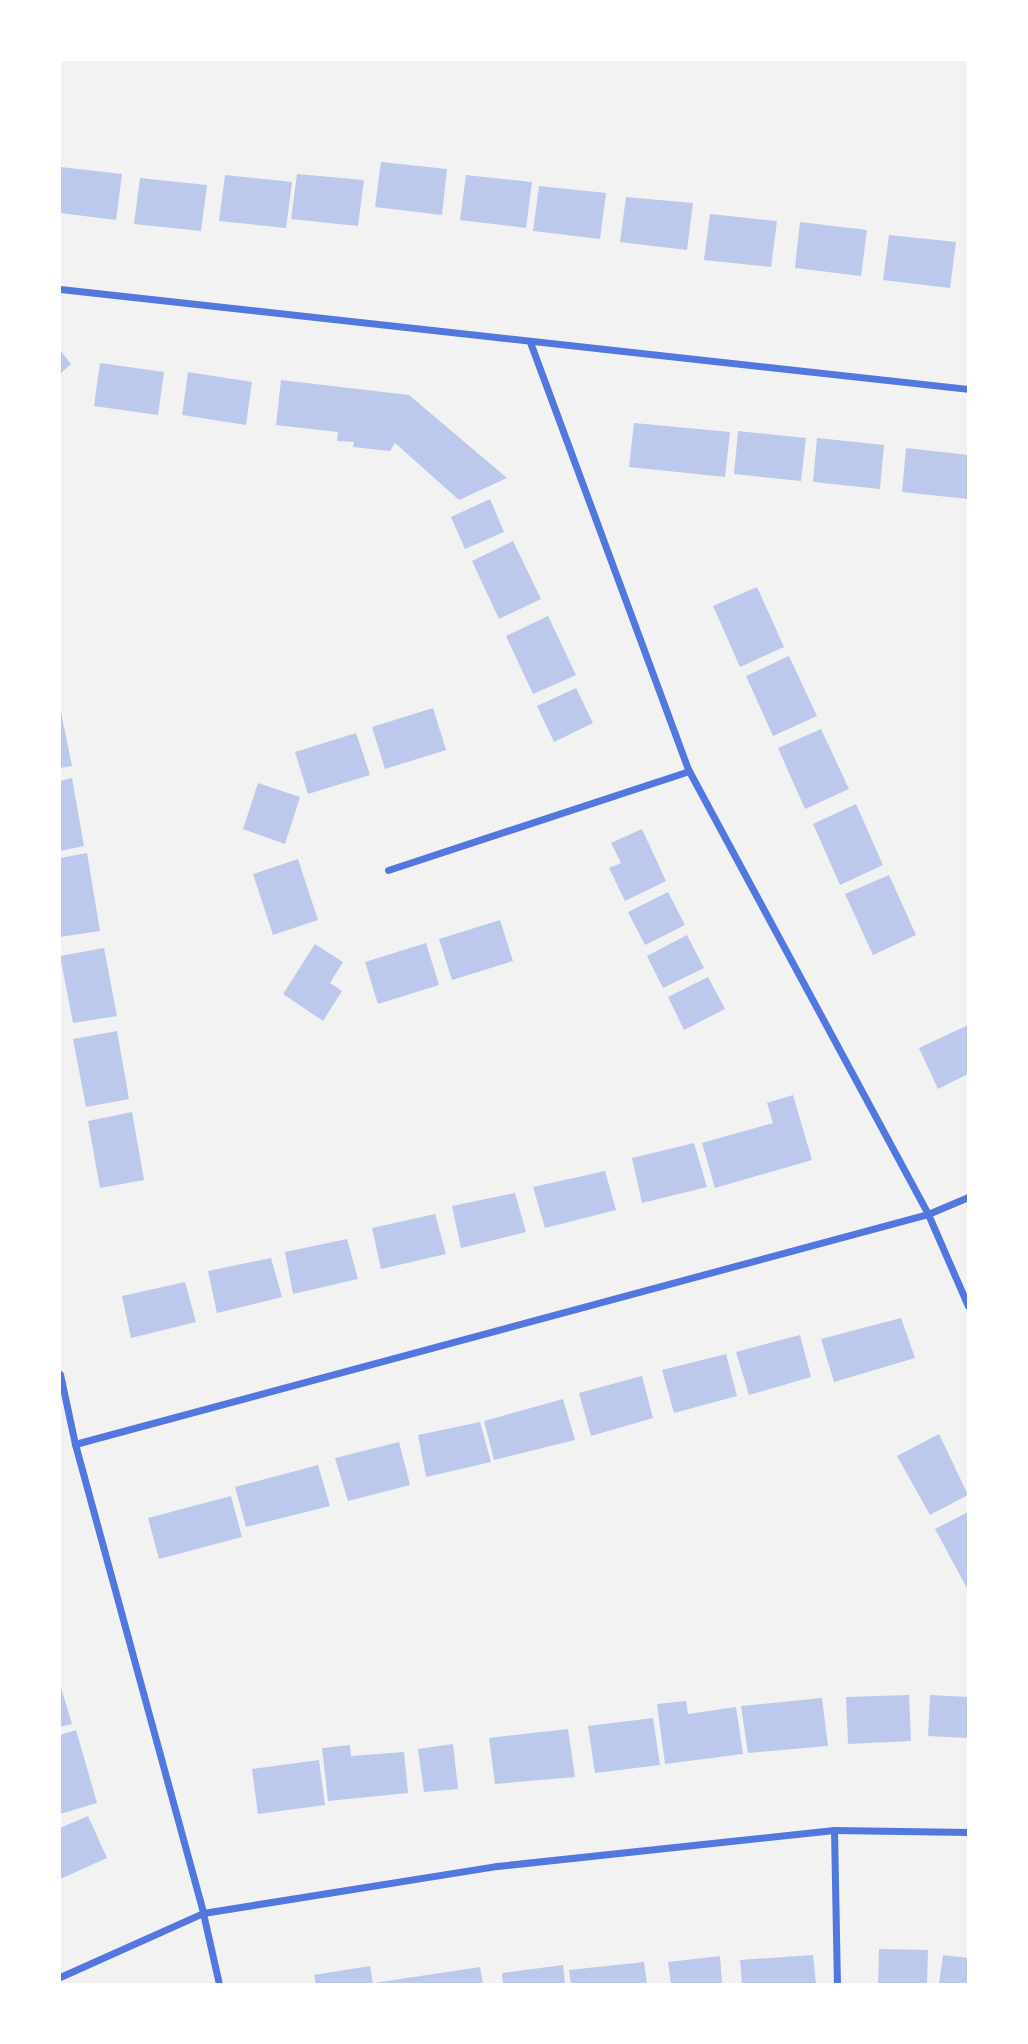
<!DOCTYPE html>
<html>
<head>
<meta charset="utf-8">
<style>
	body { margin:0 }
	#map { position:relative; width:1028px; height:2044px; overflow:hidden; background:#f2f2f2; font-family:"Varela Round",sans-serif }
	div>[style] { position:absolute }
	.building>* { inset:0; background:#bdc9ec }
	.minor>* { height:7px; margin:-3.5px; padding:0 3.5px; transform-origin:3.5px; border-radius:3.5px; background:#5277de }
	span { translate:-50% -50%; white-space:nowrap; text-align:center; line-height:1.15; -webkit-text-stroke:5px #fff; paint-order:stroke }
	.frame { position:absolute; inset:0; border:61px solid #fff; pointer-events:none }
</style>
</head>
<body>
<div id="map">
	<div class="building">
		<div style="clip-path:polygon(381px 162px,447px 169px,442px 215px,375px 207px)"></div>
		<div style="clip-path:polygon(60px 167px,122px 174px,116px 220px,60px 213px)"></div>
		<div style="clip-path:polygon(297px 174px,364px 180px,358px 226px,291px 219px)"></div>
		<div style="clip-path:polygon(225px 175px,292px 182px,286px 228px,219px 221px)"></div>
		<div style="clip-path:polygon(466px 175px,532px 182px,526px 228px,460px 220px)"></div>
		<div style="clip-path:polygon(140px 178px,207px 185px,201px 231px,134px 224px)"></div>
		<div style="clip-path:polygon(539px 186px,606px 193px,600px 239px,533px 231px)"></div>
		<div style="clip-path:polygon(626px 197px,693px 203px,687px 250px,620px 242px)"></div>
		<div style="clip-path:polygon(710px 214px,777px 221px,771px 267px,704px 260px)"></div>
		<div style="clip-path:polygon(800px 222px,867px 230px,861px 276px,795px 268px)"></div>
		<div style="clip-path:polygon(889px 235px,956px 242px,950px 288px,883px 280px)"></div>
		<div style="clip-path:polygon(60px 350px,71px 364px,60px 374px)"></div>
		<div style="clip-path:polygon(100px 363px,164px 372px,158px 415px,94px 406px)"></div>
		<div style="clip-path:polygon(188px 372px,252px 382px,246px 425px,182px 415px)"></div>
		<div style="clip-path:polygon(281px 380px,409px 395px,507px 478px,459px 500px,395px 443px,390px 451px,353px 447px,354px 442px,337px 441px,338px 432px,276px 425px)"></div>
		<div style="clip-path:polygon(634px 423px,730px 432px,725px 477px,629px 467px)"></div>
		<div style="clip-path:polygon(738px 431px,806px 438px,801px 481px,734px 474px)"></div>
		<div style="clip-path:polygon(817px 438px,884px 445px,880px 489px,813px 482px)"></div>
		<div style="clip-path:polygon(906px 448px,968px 455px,968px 499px,902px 492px)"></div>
		<div style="clip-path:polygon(490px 499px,504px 532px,465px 549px,451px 517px)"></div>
		<div style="clip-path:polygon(513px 541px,541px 599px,499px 619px,472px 561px)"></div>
		<div style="clip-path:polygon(757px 587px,784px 647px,740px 667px,713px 606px)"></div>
		<div style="clip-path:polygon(548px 616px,576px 675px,533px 694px,506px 636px)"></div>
		<div style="clip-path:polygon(789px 656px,817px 716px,773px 736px,746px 676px)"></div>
		<div style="clip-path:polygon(576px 688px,593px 723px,554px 742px,537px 706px)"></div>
		<div style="clip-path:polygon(60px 707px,72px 766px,60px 768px)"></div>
		<div style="clip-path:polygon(433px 708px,446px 750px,385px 769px,372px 727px)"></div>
		<div style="clip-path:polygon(821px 729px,849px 789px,805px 809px,778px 748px)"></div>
		<div style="clip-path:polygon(356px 733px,370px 775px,308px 794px,295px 752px)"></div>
		<div style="clip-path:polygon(72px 778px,84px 846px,60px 851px,60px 781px)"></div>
		<div style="clip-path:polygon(258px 783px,300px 797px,285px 844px,243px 829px)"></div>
		<div style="clip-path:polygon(856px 804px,883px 865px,840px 885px,813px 824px)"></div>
		<div style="clip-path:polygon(642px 829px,666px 881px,625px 901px,609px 868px,621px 863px,611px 843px)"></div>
		<div style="clip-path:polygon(87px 853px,100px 931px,60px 937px,60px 858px)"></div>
		<div style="clip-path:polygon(298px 859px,318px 920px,273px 935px,253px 874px)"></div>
		<div style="clip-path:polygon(889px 875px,916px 935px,873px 955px,845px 894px)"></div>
		<div style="clip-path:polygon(668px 892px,685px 925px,645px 945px,628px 912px)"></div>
		<div style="clip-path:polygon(500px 920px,513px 961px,452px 980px,439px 939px)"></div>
		<div style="clip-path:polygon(687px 935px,704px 968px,663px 988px,647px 956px)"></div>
		<div style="clip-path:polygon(426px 943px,439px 985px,378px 1004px,365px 962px)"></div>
		<div style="clip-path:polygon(315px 944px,343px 962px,330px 983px,342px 991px,323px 1021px,283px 994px)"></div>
		<div style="clip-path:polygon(104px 948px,117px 1016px,73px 1023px,60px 956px)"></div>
		<div style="clip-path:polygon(708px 977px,725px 1009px,684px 1030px,668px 997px)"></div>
		<div style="clip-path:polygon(968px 1025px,968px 1074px,938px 1089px,919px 1048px)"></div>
		<div style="clip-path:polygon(117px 1031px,129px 1099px,86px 1107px,73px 1039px)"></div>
		<div style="clip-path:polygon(793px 1095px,812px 1160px,715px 1188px,702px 1143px,773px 1123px,767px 1103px)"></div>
		<div style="clip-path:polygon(132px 1112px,144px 1180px,100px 1188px,88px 1121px)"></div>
		<div style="clip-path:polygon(694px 1143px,707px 1187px,642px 1203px,632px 1158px)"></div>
		<div style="clip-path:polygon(605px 1171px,616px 1210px,545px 1228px,533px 1187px)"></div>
		<div style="clip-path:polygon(515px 1193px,526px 1232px,461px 1248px,452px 1206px)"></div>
		<div style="clip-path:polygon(435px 1214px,446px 1254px,381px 1269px,372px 1228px)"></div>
		<div style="clip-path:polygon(347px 1239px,358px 1279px,293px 1294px,285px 1252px)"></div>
		<div style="clip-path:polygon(271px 1258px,282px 1297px,217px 1313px,208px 1271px)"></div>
		<div style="clip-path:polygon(185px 1282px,196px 1322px,131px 1338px,122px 1296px)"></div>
		<div style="clip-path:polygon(901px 1318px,915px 1358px,834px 1382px,821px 1339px)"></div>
		<div style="clip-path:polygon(800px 1335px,811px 1377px,749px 1395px,736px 1352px)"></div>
		<div style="clip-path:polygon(726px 1354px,737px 1396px,674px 1413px,662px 1370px)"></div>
		<div style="clip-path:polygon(642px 1376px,653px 1418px,591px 1436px,579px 1393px)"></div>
		<div style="clip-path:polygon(563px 1399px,575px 1440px,494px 1460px,484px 1421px)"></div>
		<div style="clip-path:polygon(480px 1422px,491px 1462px,426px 1477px,418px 1435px)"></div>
		<div style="clip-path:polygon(939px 1434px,968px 1495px,930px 1515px,897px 1456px)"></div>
		<div style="clip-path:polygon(399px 1442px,410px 1485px,348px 1501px,335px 1458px)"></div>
		<div style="clip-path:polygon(318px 1465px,330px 1506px,246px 1527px,235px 1487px)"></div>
		<div style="clip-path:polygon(231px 1496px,242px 1537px,159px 1559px,148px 1518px)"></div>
		<div style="clip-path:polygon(968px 1512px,968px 1590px,935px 1529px)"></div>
		<div style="clip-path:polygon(60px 1684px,72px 1724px,60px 1727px)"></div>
		<div style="clip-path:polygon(909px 1695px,911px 1741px,848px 1744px,846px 1697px)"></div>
		<div style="clip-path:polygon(930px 1695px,968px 1697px,968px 1738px,928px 1736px)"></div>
		<div style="clip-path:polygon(822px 1698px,828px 1746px,748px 1753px,741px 1706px)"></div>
		<div style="clip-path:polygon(686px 1701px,688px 1714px,736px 1707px,743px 1754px,665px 1764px,657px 1704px)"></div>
		<div style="clip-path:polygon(653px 1718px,660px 1765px,595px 1773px,588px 1726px)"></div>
		<div style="clip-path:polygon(568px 1729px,575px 1777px,495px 1784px,489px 1738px)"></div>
		<div style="clip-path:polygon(76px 1730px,97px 1803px,60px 1814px,60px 1735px)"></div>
		<div style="clip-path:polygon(453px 1744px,458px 1789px,424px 1792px,418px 1749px)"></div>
		<div style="clip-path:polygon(350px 1745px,351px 1756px,404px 1752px,408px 1793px,328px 1801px,322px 1748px)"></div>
		<div style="clip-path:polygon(319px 1760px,325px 1805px,258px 1814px,252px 1769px)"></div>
		<div style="clip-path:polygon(88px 1816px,107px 1858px,60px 1879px,60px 1828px)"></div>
		<div style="clip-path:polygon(879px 1949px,928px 1950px,927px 1984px,878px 1984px)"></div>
		<div style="clip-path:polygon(813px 1955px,816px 1984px,742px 1984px,740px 1960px)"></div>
		<div style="clip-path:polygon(943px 1955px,968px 1958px,968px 1984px,939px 1984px)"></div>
		<div style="clip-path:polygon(720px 1956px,722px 1984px,671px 1984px,668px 1962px)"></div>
		<div style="clip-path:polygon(644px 1962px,647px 1984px,571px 1984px,569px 1970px)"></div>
		<div style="clip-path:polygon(563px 1965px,565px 1984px,503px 1984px,502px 1973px)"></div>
		<div style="clip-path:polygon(370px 1966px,373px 1984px,316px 1984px,314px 1975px)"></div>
		<div style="clip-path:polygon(480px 1967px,483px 1984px,374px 1984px,374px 1983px)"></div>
	</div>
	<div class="minor">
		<div style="left:60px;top:289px;width:913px;rotate:6.28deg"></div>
		<div style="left:530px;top:342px;width:458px;rotate:69.7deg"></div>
		<div style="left:689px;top:771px;width:503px;rotate:61.65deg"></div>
		<div style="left:928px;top:1214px;width:100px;rotate:66.5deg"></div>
		<div style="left:388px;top:870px;width:317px;rotate:-18.2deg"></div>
		<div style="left:60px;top:1374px;width:72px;rotate:77.9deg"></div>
		<div style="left:75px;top:1444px;width:486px;rotate:74.7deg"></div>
		<div style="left:203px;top:1913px;width:73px;rotate:77.3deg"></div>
		<div style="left:75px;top:1444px;width:883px;rotate:-15.09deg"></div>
		<div style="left:928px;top:1214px;width:43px;rotate:-23deg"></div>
		<div style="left:834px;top:1830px;width:154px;rotate:88.9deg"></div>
		<div style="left:60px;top:1977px;width:157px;rotate:-24.1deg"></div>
		<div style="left:203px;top:1913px;width:298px;rotate:-9.1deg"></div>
		<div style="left:497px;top:1866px;width:339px;rotate:-6.1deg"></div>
		<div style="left:834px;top:1830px;width:134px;rotate:0.9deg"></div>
	</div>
	<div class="frame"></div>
</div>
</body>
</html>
